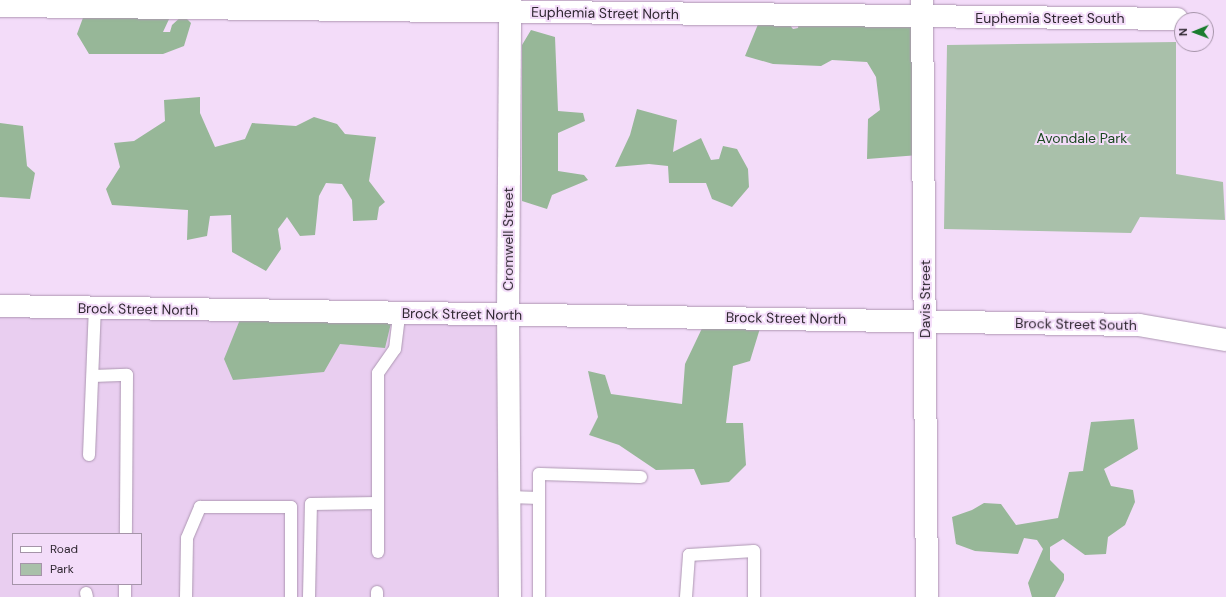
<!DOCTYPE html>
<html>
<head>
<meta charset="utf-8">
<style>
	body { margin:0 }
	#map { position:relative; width:1226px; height:597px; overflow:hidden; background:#f3dcf9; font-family:"DM Sans",sans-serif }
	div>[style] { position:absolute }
	.built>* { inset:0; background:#e9cef0 }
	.green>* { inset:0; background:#a9c0aa }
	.forest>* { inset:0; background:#97b798 }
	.roads { filter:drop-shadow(0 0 1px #ad97b2) drop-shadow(0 0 1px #ad97b2) }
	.lane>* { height:12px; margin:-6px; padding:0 6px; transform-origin:6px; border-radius:6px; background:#fff }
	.street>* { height:22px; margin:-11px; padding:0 11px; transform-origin:11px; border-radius:11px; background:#fff }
	.secondary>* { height:22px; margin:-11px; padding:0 11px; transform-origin:11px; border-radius:11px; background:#fff }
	span { translate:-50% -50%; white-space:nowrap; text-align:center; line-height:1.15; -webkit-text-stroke:4px #f3dcf9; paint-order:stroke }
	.street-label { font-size:14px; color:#2f2731 }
	.park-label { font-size:14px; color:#19481f }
	.legend { position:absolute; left:12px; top:533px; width:130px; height:52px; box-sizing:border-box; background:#f3dcf9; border:1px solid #a594a9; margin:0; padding:5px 7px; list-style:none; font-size:12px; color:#2f2731 }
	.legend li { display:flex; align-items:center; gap:8px; height:20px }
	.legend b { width:20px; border:1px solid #a594a9 }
	.north { position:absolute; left:1174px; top:12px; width:40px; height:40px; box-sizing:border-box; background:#f3dcf9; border:1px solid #a594a9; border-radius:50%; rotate:269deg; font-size:11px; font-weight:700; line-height:16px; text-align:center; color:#2f2731 }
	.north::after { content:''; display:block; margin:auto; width:14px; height:18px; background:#1b7d2f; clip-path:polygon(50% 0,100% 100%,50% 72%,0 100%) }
</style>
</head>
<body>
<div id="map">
	<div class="built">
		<div style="clip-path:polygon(evenodd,0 312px,503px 320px,502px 597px,0 597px,0 312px,13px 534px,141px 534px,141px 584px,13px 584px,13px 534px)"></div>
	</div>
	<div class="green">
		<div style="clip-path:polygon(1176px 42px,1176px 174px,1223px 182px,1225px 220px,1140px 217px,1131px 233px,944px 229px,947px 45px)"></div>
	</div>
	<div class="forest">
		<div style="clip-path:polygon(84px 15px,170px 17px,163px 32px,170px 32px,172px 25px,183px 15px,191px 23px,184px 46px,163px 54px,89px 54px,77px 34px)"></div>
		<div style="clip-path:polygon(761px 17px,784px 18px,793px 29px,798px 28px,799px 19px,916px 24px,919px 155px,867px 159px,868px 119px,880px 110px,876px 77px,867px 62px,832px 60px,821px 66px,773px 64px,745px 56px)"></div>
		<div style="clip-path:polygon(531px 30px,555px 37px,558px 111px,583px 113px,585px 121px,558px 133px,558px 171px,584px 175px,588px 180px,552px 195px,547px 209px,522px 201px,522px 45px)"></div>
		<div style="clip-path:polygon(200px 97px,200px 113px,215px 147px,245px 139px,252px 123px,296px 126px,314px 117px,337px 124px,345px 134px,376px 137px,369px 181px,385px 202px,379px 207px,377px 220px,353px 221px,352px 200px,342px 184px,326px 183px,319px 196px,315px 235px,300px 236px,287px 217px,278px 229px,281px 249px,266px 271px,232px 252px,231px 215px,210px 216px,207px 236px,187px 240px,188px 210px,112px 205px,106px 189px,120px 167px,114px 143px,134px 141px,165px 121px,164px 100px)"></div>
		<div style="clip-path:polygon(637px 109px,677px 120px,673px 152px,701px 138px,711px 160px,719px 159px,723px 146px,737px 149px,748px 169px,749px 187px,732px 207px,712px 199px,706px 183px,669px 183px,668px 166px,649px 164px,615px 167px,630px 135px)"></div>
		<div style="clip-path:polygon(0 123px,23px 126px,27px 166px,35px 173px,30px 199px,0 197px)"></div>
		<div style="clip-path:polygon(241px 317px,392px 319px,385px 348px,340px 344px,324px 372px,233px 380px,224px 359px)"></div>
		<div style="clip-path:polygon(705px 322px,761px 325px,750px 361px,733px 366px,726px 423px,743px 423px,746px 465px,729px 482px,701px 485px,694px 469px,656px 470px,619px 445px,589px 435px,598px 417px,588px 371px,605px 375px,611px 394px,682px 404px,685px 364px)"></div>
		<div style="clip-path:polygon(1134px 419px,1138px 449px,1104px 469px,1111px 486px,1133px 490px,1135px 502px,1125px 525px,1108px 537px,1106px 554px,1085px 555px,1063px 539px,1050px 547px,1050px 560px,1064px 574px,1064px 580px,1055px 597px,1032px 597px,1028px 583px,1043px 549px,1037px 540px,1024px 538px,1018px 554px,975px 551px,956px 544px,952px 517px,972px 510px,984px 503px,1001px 504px,1016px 525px,1058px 518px,1069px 472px,1083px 471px,1091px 422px)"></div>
	</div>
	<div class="roads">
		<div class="lane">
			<div style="left:93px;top:376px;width:34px;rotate:-2deg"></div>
			<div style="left:127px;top:375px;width:159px;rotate:90.4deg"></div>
			<div style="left:89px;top:455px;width:147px;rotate:-87.7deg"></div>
			<div style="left:509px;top:497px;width:30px;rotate:2deg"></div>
			<div style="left:378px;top:503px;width:130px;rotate:-90deg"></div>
			<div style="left:378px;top:373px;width:29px;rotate:-55deg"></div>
			<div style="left:395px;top:349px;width:35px;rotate:-83deg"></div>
			<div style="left:86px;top:593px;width:4px;rotate:76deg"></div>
			<div style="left:125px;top:597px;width:13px;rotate:-90deg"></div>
			<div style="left:186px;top:597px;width:59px;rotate:-89deg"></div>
			<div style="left:187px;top:538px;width:34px;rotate:-67deg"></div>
			<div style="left:200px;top:507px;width:91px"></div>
			<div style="left:291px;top:507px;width:90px;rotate:90deg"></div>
			<div style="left:309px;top:597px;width:93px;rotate:-88.8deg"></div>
			<div style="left:311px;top:504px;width:67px;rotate:-0.9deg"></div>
			<div style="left:378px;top:503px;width:49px;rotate:90deg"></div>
			<div style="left:377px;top:597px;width:5px;rotate:-90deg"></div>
			<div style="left:539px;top:597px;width:123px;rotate:-90deg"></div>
			<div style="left:539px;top:474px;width:102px;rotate:1.7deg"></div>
			<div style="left:686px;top:597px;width:42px;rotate:-85.9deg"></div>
			<div style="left:689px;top:555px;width:65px;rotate:-3.5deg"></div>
			<div style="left:754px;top:551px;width:46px;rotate:90deg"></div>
		</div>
		<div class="street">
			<div style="left:922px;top:0;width:597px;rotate:89.52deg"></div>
			<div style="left:0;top:6px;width:1177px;rotate:0.63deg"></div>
			<div style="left:510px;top:597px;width:282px;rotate:-90.4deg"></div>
			<div style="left:508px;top:315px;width:315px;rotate:-89.6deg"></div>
		</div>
		<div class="secondary">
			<div style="left:0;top:306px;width:1139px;rotate:0.96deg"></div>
			<div style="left:1139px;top:325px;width:88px;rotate:9.8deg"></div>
		</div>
	</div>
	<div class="street-label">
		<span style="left:605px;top:13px;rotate:1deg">Euphemia Street North</span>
		<span style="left:1050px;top:18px">Euphemia Street South</span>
		<span style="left:508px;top:239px;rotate:-90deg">Cromwell Street</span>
		<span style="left:925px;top:299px;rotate:-90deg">Davis Street</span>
		<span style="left:138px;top:309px;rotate:1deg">Brock Street North</span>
		<span style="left:462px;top:314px;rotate:1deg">Brock Street North</span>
		<span style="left:786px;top:318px;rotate:1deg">Brock Street North</span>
		<span style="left:1076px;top:324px;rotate:1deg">Brock Street South</span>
	</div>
	<div class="park-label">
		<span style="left:1082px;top:138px">Avondale Park</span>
	</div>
	<ul class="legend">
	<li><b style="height:5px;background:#fff"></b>Road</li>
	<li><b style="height:11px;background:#a9c0aa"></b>Park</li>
	</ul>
	<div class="north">N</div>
</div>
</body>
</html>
